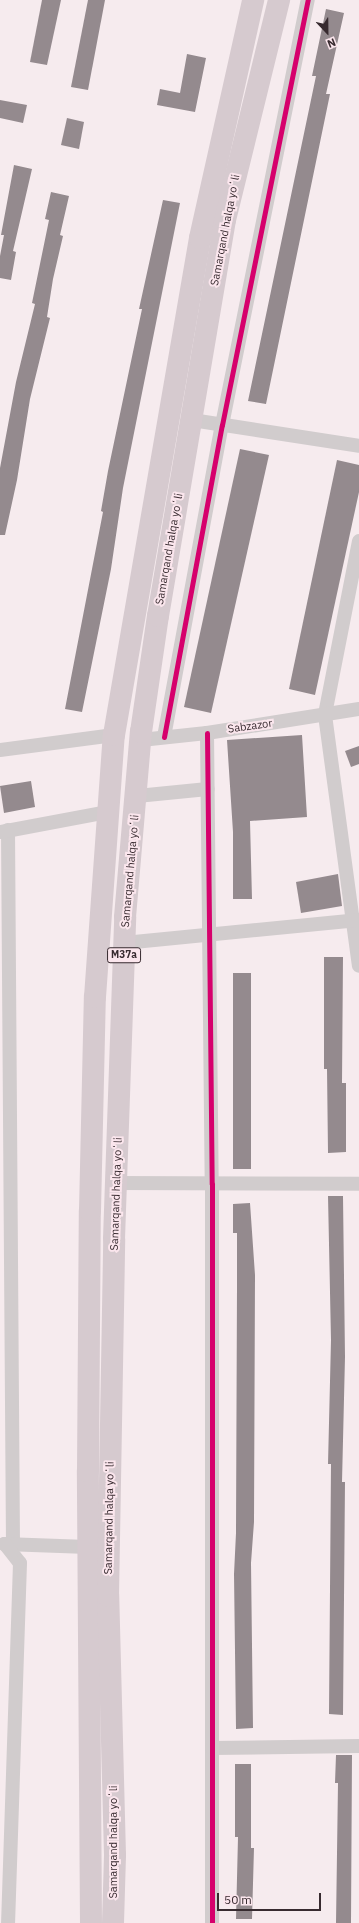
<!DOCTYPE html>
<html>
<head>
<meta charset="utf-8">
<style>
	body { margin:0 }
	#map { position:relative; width:359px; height:1923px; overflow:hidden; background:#f6ebee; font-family:"IBM Plex Sans",sans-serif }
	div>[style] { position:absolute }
	.building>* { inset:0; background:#948a8e }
	.minor>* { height:14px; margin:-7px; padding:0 7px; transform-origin:7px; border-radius:7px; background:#d1cccd }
	.trunk>* { height:22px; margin:-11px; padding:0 11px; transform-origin:11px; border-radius:11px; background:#d6cacf }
	.cycleway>* { height:5px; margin:-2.5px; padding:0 2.5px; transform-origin:2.5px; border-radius:2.5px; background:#d6006c }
	span { translate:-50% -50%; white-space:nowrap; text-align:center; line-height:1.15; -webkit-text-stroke:4px #fbe6ed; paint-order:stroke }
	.shield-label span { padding:1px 3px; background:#fbe6ed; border:1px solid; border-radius:3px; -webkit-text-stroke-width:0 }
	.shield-label { font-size:10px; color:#372a2f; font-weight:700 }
	.street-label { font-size:11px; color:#372a2f }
	.north { position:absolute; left:307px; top:12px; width:40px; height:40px; -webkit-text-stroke:3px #fbe6ed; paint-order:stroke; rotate:158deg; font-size:11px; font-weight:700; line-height:16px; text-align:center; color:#372a2f }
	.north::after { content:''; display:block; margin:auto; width:14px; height:18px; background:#372a2f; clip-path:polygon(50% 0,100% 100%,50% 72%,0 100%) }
	.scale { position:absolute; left:217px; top:1893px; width:104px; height:18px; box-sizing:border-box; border:2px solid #372a2f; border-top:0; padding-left:5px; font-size:12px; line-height:14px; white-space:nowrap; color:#372a2f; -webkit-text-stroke:3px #fbe6ed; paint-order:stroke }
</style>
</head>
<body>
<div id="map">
	<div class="building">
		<div style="clip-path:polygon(42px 0,61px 0,47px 65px,30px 62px)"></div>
		<div style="clip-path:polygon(88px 0,105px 0,88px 90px,71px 87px)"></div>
		<div style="clip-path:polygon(326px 9px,344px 13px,326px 94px,330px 94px,266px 404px,248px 401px,316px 76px,312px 76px)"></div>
		<div style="clip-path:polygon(187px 54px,206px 58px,195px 112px,157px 105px,160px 89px,180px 93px)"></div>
		<div style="clip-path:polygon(0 100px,27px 105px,23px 123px,0 118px)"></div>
		<div style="clip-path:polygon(67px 118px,84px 122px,79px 149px,61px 145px)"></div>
		<div style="clip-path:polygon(14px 165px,32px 169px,13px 251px,16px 252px,11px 280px,0 278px,0 256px,4px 235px,1px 235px)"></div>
		<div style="clip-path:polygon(51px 192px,69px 196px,60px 235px,63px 236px,53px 279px,47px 317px,50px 318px,30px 399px,17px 480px,5px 535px,0 535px,0 468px,16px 382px,35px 304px,32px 303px,49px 220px,45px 219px)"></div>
		<div style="clip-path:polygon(163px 200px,180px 203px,123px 488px,111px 569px,82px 712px,65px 709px,103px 512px,101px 511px,108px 471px,142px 309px,139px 309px)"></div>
		<div style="clip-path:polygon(240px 449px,269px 455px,211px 713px,184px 707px)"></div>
		<div style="clip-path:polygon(337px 460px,359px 465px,359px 492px,315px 695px,289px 689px)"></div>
		<div style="clip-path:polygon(302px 735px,307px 817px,250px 821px,252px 899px,233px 899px,233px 832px,227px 740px)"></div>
		<div style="clip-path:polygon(359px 746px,359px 764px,351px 767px,345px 751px)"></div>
		<div style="clip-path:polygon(31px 781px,35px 807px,4px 813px,0 786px)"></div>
		<div style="clip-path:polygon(338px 874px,342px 906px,301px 913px,296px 882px)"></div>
		<div style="clip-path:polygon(324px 957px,343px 957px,342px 1083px,346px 1083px,346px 1152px,328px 1153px,327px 1069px,324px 1069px)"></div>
		<div style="clip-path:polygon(233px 973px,251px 973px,251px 1169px,233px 1169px)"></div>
		<div style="clip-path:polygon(328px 1196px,343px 1196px,345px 1357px,342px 1482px,345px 1482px,343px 1715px,329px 1714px,331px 1464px,328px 1464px,331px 1340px)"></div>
		<div style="clip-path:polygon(250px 1203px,255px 1275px,254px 1522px,251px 1563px,253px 1728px,236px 1729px,234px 1574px,236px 1533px,237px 1284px,237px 1233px,233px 1233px,233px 1204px)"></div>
		<div style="clip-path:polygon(336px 1755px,352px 1755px,351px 1923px,336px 1923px,338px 1783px,335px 1783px)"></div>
		<div style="clip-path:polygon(235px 1764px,251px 1764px,251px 1848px,254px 1848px,252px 1919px,236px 1919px,238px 1837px,235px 1837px)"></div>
	</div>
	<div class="minor">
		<div style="left:192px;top:420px;width:169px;rotate:8.8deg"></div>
		<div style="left:359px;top:541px;width:177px;rotate:101.1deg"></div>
		<div style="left:325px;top:715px;width:253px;rotate:82.3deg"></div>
		<div style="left:207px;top:733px;width:451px;rotate:89.4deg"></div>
		<div style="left:212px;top:1184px;width:739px;rotate:90deg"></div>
		<div style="left:164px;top:737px;width:317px;rotate:-79.5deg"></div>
		<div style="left:222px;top:425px;width:434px;rotate:-78.6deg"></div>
		<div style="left:141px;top:740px;width:66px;rotate:-6.1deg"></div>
		<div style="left:207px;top:733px;width:154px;rotate:-9deg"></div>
		<div style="left:0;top:750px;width:115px;rotate:-7.5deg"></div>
		<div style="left:137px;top:796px;width:71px;rotate:-5.6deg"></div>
		<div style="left:8px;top:830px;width:714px;rotate:89.6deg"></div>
		<div style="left:1px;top:832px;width:109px;rotate:-10.6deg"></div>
		<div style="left:124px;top:943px;width:236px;rotate:-5.6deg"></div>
		<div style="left:116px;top:1183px;width:243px;rotate:0.2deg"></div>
		<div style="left:4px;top:1544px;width:84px;rotate:2deg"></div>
		<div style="left:5px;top:1544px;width:24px;rotate:52deg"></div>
		<div style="left:20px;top:1563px;width:360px;rotate:91.9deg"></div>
		<div style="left:212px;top:1748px;width:147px;rotate:-0.8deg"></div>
	</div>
	<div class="trunk">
		<div style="left:91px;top:1923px;width:452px;rotate:-90.4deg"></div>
		<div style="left:88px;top:1471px;width:260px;rotate:-89.6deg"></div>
		<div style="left:90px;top:1211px;width:214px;rotate:-88.7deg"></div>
		<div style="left:95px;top:997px;width:263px;rotate:-85.9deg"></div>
		<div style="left:114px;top:735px;width:504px;rotate:-80.18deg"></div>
		<div style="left:200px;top:238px;width:244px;rotate:-77.4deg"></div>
		<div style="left:113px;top:1923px;width:68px;rotate:-88.3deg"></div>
		<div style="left:115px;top:1855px;width:259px;rotate:-91.5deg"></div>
		<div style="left:108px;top:1596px;width:357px;rotate:-89deg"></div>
		<div style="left:114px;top:1239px;width:322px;rotate:-88deg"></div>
		<div style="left:125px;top:917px;width:186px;rotate:-85.1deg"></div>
		<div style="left:141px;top:732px;width:117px;rotate:-81.7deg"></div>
		<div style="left:158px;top:616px;width:402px;rotate:-80.4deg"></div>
		<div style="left:225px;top:220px;width:227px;rotate:-76.2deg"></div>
	</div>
	<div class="cycleway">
		<div style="left:207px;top:733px;width:451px;rotate:89.4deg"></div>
		<div style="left:212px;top:1184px;width:739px;rotate:90deg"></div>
		<div style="left:164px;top:737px;width:317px;rotate:-79.5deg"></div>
		<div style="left:222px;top:425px;width:434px;rotate:-78.6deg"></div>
	</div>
	<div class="shield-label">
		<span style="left:124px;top:955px">M37a</span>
	</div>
	<div class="street-label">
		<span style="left:225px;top:230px;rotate:-79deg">Samarqand halqa yoʻli</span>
		<span style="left:169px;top:549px;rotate:-80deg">Samarqand halqa yoʻli</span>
		<span style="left:250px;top:726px;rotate:-8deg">Sabzazor</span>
		<span style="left:130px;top:871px;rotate:-85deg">Samarqand halqa yoʻli</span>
		<span style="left:116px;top:1194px;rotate:-88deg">Samarqand halqa yoʻli</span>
		<span style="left:109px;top:1518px;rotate:-89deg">Samarqand halqa yoʻli</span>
		<span style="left:113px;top:1842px;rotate:-90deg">Samarqand halqa yoʻli</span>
	</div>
	<div class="north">N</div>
	<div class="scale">50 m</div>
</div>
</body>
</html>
